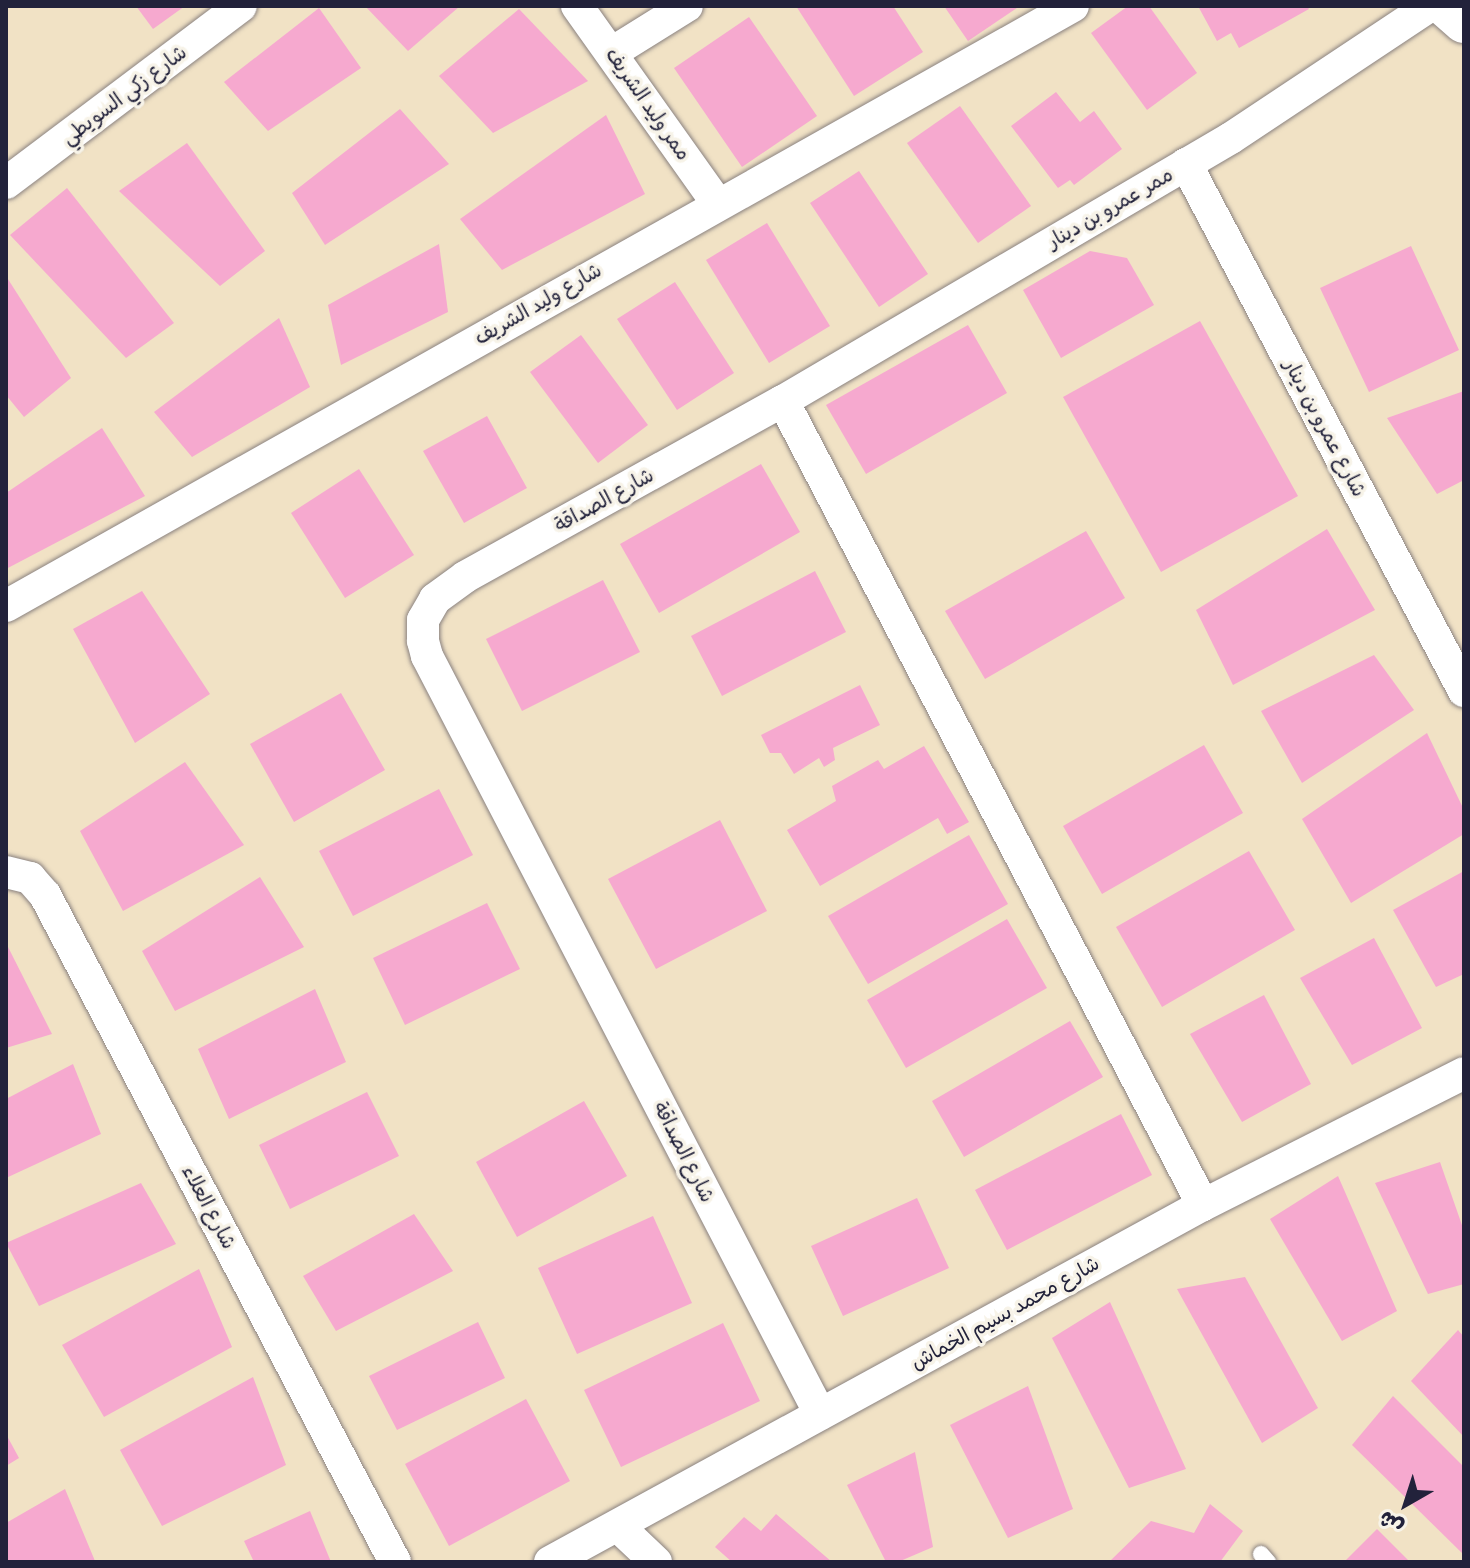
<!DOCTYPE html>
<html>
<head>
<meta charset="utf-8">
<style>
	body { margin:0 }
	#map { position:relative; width:1470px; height:1568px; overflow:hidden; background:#f1e2c5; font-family:Pangolin,"Playpen Sans Arabic",sans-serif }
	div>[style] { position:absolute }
	.building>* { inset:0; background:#f6a9cf }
	.roads { filter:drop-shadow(0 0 2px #8a8280) drop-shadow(0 0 2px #8a8280) }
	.lane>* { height:16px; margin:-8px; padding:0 8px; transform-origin:8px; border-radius:8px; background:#fff }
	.street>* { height:32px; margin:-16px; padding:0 16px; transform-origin:16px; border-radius:16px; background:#fff }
	.secondary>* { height:44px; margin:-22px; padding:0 22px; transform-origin:22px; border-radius:22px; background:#fff }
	span { translate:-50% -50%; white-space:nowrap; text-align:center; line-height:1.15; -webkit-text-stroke:7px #f7f3e8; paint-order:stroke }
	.street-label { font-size:20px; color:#22223b }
	.frame { position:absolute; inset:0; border:8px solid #22223b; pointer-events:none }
	.north { position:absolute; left:1366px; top:1464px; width:80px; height:80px; -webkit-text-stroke:6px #f7f3e8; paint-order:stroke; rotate:219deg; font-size:22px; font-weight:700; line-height:32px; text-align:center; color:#22223b }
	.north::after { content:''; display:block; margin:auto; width:28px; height:36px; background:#22223b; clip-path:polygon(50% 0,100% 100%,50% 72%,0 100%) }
</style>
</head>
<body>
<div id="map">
	<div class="building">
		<div style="clip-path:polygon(136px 6px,185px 6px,153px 29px)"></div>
		<div style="clip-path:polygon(365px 6px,460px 6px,408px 51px)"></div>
		<div style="clip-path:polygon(796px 6px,893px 6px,923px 52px,854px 96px)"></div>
		<div style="clip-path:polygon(944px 6px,1020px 6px,968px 41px)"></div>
		<div style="clip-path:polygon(1128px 6px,1149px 6px,1197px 73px,1147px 110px,1091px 33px)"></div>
		<div style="clip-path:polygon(1198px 6px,1307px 6px,1309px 9px,1239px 48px,1231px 33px,1217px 41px)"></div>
		<div style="clip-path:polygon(319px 8px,361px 68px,268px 131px,224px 82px)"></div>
		<div style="clip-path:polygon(519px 9px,588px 81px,493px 133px,439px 76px)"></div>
		<div style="clip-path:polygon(749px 17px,817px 116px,742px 167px,674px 68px)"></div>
		<div style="clip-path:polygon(1056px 92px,1080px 122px,1094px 111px,1122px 149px,1074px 185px,1070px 180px,1058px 188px,1011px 126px)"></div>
		<div style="clip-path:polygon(960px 106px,1031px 206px,978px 243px,907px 143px)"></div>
		<div style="clip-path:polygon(400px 109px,449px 164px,325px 245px,292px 193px)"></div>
		<div style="clip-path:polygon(606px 115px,645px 194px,502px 270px,460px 219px)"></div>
		<div style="clip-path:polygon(187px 143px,265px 251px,220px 286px,119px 191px)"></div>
		<div style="clip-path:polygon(859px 171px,928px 274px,879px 307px,810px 203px)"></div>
		<div style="clip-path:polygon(67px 188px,174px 323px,126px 358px,10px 235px)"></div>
		<div style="clip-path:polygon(767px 223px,830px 326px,769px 363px,706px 260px)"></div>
		<div style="clip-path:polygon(439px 244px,448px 312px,341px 365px,328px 305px)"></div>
		<div style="clip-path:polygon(1411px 246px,1459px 350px,1369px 392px,1320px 288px)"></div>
		<div style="clip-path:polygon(1090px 251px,1127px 258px,1154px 305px,1061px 358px,1023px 290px)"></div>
		<div style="clip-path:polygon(6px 276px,71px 378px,24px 417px,6px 395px)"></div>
		<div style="clip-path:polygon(675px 282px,734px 373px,677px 410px,617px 319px)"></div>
		<div style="clip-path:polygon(279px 318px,310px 387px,192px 457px,154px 412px)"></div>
		<div style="clip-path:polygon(1200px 321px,1298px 496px,1161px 572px,1063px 397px)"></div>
		<div style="clip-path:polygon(968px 325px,1007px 393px,866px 474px,826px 405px)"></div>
		<div style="clip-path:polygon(581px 335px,648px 425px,598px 463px,530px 372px)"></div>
		<div style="clip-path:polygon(1464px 391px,1464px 480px,1437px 494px,1387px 418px)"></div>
		<div style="clip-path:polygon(487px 416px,527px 488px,464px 523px,423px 451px)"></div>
		<div style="clip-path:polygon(102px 428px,145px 496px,6px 569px,6px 493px)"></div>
		<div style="clip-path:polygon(761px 464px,800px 532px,659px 613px,620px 544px)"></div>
		<div style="clip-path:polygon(359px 469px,414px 555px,345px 598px,291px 513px)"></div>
		<div style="clip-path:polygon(1327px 529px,1375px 610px,1233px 685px,1196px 610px)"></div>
		<div style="clip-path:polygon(1086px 531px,1125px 598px,985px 679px,945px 611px)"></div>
		<div style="clip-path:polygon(815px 571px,846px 632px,722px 696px,691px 636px)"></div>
		<div style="clip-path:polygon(603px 580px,640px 652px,522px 711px,486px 639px)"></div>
		<div style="clip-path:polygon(142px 591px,210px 694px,135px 743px,73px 629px)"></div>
		<div style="clip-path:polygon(1374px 655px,1414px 710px,1302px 783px,1261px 711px)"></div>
		<div style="clip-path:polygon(860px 685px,880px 725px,833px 748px,835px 760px,824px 767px,819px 758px,794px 774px,781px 753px,770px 753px,761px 735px)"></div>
		<div style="clip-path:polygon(341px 693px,385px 770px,294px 822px,250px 744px)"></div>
		<div style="clip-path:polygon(1427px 733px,1464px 810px,1464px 834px,1351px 903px,1302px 819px)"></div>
		<div style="clip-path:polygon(1204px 745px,1243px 813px,1102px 894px,1063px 826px)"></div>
		<div style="clip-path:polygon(924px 746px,969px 822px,947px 834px,938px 818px,820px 886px,787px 830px,836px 801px,832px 786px,878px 760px,884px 769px)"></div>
		<div style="clip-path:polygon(185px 762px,244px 845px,123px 911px,80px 831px)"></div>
		<div style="clip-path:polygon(439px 789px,473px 855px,353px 916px,319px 851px)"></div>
		<div style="clip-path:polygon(720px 820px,767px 911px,656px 969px,608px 879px)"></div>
		<div style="clip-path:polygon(969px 835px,1008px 904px,868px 984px,828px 916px)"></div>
		<div style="clip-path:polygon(1249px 851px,1295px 930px,1162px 1007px,1116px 927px)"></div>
		<div style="clip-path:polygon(1464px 871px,1464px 974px,1436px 987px,1393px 910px)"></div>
		<div style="clip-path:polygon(260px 877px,304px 947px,175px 1011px,142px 951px)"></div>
		<div style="clip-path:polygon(487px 903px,520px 969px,405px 1025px,373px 958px)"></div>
		<div style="clip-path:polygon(1007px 919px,1047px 988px,906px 1068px,867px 1000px)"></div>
		<div style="clip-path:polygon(1374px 938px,1422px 1028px,1352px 1065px,1300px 978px)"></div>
		<div style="clip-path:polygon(6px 943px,52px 1034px,6px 1048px)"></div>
		<div style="clip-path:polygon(315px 989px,346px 1062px,229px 1119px,198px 1049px)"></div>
		<div style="clip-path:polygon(1264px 995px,1311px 1084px,1242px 1122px,1190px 1034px)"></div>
		<div style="clip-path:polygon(1070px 1021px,1103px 1077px,964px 1157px,932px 1101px)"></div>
		<div style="clip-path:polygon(73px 1064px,101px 1134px,6px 1178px,6px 1099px)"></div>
		<div style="clip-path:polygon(367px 1092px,399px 1156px,290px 1209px,259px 1145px)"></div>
		<div style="clip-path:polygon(584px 1101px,627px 1176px,517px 1237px,476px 1162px)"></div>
		<div style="clip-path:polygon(1121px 1114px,1152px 1175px,1007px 1250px,975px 1190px)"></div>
		<div style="clip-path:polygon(1440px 1162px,1464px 1231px,1464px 1284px,1428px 1294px,1375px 1183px)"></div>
		<div style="clip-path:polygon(1338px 1176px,1397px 1311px,1342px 1341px,1270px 1219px)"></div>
		<div style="clip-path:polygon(141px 1183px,176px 1244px,39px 1306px,6px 1243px)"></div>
		<div style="clip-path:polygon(917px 1198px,949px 1268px,843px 1316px,811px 1246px)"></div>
		<div style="clip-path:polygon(414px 1214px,453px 1271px,336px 1331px,303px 1276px)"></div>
		<div style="clip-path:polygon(653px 1216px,692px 1303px,577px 1354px,538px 1268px)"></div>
		<div style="clip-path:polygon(199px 1269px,232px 1347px,104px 1417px,62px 1345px)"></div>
		<div style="clip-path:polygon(1245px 1277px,1318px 1408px,1262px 1443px,1177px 1289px)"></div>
		<div style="clip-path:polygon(1110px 1302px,1186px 1469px,1129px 1488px,1052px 1338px)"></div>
		<div style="clip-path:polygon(478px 1322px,505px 1378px,397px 1430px,369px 1376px)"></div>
		<div style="clip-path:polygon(723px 1323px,760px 1401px,621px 1467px,584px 1390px)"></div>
		<div style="clip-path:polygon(1458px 1330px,1464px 1337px,1464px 1437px,1411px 1381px)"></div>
		<div style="clip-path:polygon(253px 1377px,286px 1465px,162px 1526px,120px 1450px)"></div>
		<div style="clip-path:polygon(1028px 1386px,1073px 1509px,1008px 1538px,950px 1425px)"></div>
		<div style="clip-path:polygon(1393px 1396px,1464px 1467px,1464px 1555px,1352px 1445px)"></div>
		<div style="clip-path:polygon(526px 1399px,570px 1481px,449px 1546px,405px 1464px)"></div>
		<div style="clip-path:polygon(6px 1434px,19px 1458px,6px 1466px)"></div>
		<div style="clip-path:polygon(915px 1452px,933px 1547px,898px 1562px,886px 1562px,847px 1485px)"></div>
		<div style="clip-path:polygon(65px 1489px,95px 1561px,6px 1562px,6px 1523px)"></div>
		<div style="clip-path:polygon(1210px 1504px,1243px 1531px,1220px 1562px,1109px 1562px,1151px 1521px,1194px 1533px)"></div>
		<div style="clip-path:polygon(310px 1511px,331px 1562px,254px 1562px,244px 1541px)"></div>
		<div style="clip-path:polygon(776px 1514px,832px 1562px,732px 1562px,715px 1547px,744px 1517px,761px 1531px)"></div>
		<div style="clip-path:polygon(1377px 1529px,1410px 1562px,1344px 1562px)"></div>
	</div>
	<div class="roads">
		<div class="lane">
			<div style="left:1261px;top:1554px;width:11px;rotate:49deg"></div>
		</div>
		<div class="street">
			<div style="left:577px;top:6px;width:242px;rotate:54.6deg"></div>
			<div style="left:613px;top:52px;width:87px;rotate:-31.9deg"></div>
			<div style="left:1186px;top:164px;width:596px;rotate:62.19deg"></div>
			<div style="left:6px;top:183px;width:294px;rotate:-37deg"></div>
			<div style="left:783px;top:401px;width:519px;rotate:-30.42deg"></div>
			<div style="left:1231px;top:138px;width:239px;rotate:-33.6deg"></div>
			<div style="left:6px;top:606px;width:1224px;rotate:-29.35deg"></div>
			<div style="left:6px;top:872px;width:25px;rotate:14deg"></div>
			<div style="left:30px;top:878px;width:23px;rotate:49deg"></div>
			<div style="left:45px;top:895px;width:753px;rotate:62.31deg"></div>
			<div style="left:820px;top:1414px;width:854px;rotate:-117.41deg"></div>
			<div style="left:427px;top:656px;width:16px;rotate:-105deg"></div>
			<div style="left:423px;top:641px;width:21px;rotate:-90deg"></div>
			<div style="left:423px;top:620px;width:24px;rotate:-60deg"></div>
			<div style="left:435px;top:599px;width:37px;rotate:-36deg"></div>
			<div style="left:465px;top:577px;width:363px;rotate:-29deg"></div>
			<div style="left:783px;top:401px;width:907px;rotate:62.42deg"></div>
			<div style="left:619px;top:1527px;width:51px;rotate:43.4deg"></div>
			<div style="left:550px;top:1562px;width:744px;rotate:-28.67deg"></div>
			<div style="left:1203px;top:1205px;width:292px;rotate:-26.8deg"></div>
		</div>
		<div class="secondary">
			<div style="left:1447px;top:6px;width:23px;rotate:41deg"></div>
		</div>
	</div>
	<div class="street-label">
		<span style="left:124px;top:95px;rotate:-37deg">شارع زكي السويطي</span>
		<span style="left:648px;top:104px;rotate:55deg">ممر وليد الشريف</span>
		<span style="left:1110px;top:208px;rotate:-30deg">ممر عمرو بن دينار</span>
		<span style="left:538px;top:304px;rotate:-30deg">شارع وليد الشريف</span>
		<span style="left:1325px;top:428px;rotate:62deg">شارع عمرو بن دينار</span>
		<span style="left:604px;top:500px;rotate:-29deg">شارع الصداقة</span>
		<span style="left:684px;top:1152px;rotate:63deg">شارع الصداقة</span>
		<span style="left:209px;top:1207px;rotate:62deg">شارع العلاء</span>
		<span style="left:1005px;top:1313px;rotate:-29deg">شارع محمد بسيم الخماش</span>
	</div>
	<div class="frame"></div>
	<div class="north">ش</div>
</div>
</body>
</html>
